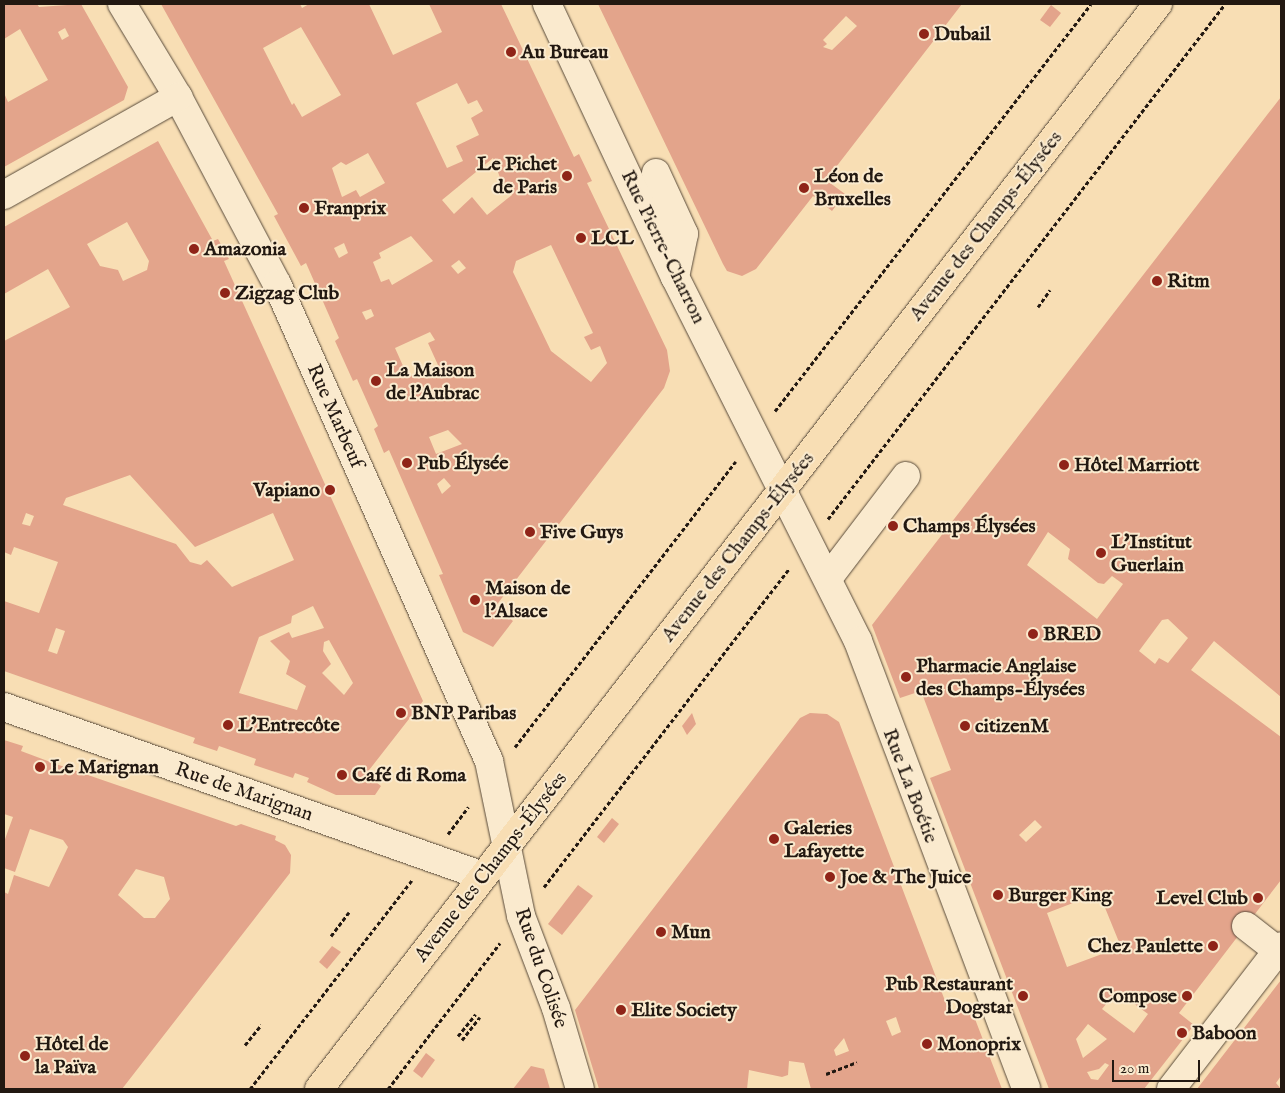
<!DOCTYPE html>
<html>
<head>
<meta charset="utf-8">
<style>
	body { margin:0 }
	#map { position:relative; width:1285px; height:1093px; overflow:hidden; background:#f8deb4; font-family:"IM FELL English",serif }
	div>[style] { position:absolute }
	.building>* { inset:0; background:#e3a48b }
	.path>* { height:3px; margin-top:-1.5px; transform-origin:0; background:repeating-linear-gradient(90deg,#221811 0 4px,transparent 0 6.5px) }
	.roads { filter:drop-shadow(0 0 1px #584a3a) drop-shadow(0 0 1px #584a3a) }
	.minor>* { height:28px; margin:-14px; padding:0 14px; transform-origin:14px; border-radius:14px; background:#faeace }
	.major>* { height:28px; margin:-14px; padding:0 14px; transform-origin:14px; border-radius:14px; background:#f8deb4 }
	.dots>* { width:14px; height:14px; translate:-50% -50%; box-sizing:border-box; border:2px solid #faeace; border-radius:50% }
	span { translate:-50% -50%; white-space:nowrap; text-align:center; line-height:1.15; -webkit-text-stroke:4px #faeace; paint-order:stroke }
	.poi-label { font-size:20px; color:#221811; font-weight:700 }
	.left { translate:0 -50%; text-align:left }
	.right { translate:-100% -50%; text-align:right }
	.street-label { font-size:20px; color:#221811 }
	.frame { position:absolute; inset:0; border:5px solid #221811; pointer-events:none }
	.scale { position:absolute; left:1112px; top:1060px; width:88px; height:22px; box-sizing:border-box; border:2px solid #221811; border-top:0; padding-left:6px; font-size:15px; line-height:18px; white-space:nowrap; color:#221811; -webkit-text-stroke:4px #faeace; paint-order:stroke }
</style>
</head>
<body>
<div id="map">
	<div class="building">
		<div style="clip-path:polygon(evenodd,4px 4px,37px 4px,39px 7px,81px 4px,128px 87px,124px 100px,4px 167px,4px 93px,8px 102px,48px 80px,20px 29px,4px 39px,4px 4px,65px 28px,69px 36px,62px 40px,58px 32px,65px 28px)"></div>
		<div style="clip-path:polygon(evenodd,161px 4px,300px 4px,302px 8px,309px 4px,369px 4px,393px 55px,442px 32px,429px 4px,501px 4px,574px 157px,579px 154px,592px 181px,587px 183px,667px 350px,670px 371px,664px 388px,495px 607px,513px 621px,493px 647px,463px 632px,439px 575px,443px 574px,389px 450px,384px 453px,374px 429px,378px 426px,357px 379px,353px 381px,335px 341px,339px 338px,306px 263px,301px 266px,274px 216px,278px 214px,161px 4px,301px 27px,341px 95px,302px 117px,294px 103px,292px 105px,263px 48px,301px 27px,161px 4px,457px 83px,468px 104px,477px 100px,483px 111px,471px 118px,479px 135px,456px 146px,463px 161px,447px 168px,416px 103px,457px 83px,161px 4px,368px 153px,385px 183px,360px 197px,356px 190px,342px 197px,332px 168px,341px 162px,346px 165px,368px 153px,161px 4px,493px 158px,504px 189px,508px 187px,512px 195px,487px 215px,472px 197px,454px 214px,442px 200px,493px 158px,161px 4px,411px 236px,433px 261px,392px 285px,389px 279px,381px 282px,373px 262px,381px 258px,379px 253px,411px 236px,161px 4px,344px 243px,348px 253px,339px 258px,334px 248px,344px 243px,161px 4px,551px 245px,593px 333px,584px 337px,591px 350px,600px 346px,607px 363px,591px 382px,551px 351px,513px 272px,516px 261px,551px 245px,161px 4px,459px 260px,466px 268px,458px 274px,451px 266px,459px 260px,161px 4px,371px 309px,374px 316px,366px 320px,362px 312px,371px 309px,161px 4px,430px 332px,435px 340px,428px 343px,438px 365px,408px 377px,395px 348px,430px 332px,161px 4px,448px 430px,462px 444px,436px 454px,429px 437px,448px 430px,161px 4px,444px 478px,451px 486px,442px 494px,437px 484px,444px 478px)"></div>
		<div style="clip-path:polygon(evenodd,598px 4px,678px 5px,962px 4px,826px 180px,845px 194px,832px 211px,813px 196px,756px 269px,742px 276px,727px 271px,723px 264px,598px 4px,846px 16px,857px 26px,832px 50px,823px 47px,827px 44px,823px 40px,846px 16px)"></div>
		<div style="clip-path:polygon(1051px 5px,1061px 13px,1050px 27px,1040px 20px)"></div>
		<div style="clip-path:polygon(evenodd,1281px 97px,1281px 697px,1214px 641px,1191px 670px,1281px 737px,1281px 880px,1179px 1013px,1194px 1025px,1144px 1089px,1049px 1089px,930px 778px,951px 770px,921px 691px,900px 698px,872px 625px,1281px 97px,1048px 532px,1070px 549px,1068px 559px,1098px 583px,1104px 584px,1112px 576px,1123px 584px,1097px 619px,1027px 565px,1048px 532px,1281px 97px,1168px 619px,1188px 638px,1168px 663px,1159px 658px,1155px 664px,1139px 651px,1162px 620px,1168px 619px,1281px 97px,1035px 820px,1042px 827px,1026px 842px,1019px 835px,1035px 820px,1281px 97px,1099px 893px,1121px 947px,1067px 967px,1047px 913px,1099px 893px,1281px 97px,1117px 991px,1148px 1014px,1134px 1033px,1102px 1009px,1117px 991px,1281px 97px,1088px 1024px,1107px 1039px,1083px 1058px,1076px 1039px,1088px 1024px,1281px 97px,1105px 1063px,1109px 1065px,1098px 1080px,1091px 1079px,1087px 1072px,1099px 1069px,1105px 1063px)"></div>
		<div style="clip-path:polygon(evenodd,158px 141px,213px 241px,218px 239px,229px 259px,224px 261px,423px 701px,366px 774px,381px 786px,375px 795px,336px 795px,307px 782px,309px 778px,295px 773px,293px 778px,254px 765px,256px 759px,219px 746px,217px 751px,193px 743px,195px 738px,4px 671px,4px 601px,39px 613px,58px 562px,14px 547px,11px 555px,4px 552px,4px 341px,70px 307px,48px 269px,4px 294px,4px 227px,158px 141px,127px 222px,149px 261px,147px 270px,123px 281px,118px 270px,100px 266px,87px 244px,127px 222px,158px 141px,130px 475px,195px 547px,273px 513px,294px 560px,232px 587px,207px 560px,201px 565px,190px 562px,176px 544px,63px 505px,66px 498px,130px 475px,158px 141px,26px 513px,34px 516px,30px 526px,22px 524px,26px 513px,158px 141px,313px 606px,324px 628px,292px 638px,289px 632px,270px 641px,290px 661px,286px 674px,306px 686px,297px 710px,239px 693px,259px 637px,291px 623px,292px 616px,313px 606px,158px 141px,56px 628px,65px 631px,57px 654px,48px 651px,56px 628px,158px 141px,329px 640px,353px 683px,344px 695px,322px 673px,331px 664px,323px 651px,324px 642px,329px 640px)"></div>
		<div style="clip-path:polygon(692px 713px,696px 724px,687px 735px,682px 726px)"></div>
		<div style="clip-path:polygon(evenodd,810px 713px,827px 714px,839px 722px,950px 1014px,970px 1006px,1002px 1089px,811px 1089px,804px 1063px,789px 1061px,788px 1075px,782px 1077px,749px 1070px,747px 1089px,599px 1089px,575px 1010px,800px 718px,810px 713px,896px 1017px,901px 1032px,892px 1036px,886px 1021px,896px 1017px,810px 713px,844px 1038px,849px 1051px,836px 1056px,834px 1050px,844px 1038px)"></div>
		<div style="clip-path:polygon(evenodd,4px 740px,23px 746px,21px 751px,53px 763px,236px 826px,241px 824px,276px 836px,275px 840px,285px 845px,291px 855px,290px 873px,122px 1089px,4px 1089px,4px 892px,8px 894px,14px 875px,49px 887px,68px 847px,63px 840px,30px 829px,15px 872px,4px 868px,4px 842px,13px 817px,4px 814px,4px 740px,136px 869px,164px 877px,170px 899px,155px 918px,144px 918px,118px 895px,136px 869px)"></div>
		<div style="clip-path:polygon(612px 818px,619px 824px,604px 843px,597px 837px)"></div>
		<div style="clip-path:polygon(578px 885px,593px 896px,562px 935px,548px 924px)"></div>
		<div style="clip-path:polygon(332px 946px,341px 952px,327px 969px,319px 962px)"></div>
		<div style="clip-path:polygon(1281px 980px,1281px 1076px,1276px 1083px,1281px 1089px,1197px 1089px)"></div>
		<div style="clip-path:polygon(426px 1053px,435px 1060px,422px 1078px,413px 1071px)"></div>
		<div style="clip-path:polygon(531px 1066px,544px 1069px,550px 1089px,513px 1089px)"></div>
	</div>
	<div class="path">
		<div style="left:1038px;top:307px;width:21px;rotate:-55deg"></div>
		<div style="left:775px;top:411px;width:515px;rotate:-52.17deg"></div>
		<div style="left:828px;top:519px;width:650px;rotate:-52.37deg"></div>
		<div style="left:515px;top:747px;width:361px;rotate:-52.3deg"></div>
		<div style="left:448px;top:834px;width:34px;rotate:-53deg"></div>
		<div style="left:544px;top:887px;width:401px;rotate:-52.4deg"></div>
		<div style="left:331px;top:936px;width:30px;rotate:-53deg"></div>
		<div style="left:458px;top:1036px;width:28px;rotate:-51deg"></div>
		<div style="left:462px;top:1040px;width:29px;rotate:-52deg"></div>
		<div style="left:245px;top:1045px;width:26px;rotate:-51deg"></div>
		<div style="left:826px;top:1074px;width:33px;rotate:-21deg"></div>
		<div style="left:250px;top:1089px;width:264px;rotate:-52.2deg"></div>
		<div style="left:388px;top:1089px;width:184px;rotate:-52.5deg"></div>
	</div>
	<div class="roads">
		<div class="minor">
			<div style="left:122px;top:4px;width:109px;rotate:58.9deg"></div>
			<div style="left:178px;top:97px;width:212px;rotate:62.1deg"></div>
			<div style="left:277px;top:284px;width:522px;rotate:66.04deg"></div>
			<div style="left:489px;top:761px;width:158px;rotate:78.3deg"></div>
			<div style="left:521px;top:916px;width:98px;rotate:69.2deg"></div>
			<div style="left:556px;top:1008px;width:84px;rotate:73.5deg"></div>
			<div style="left:547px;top:4px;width:302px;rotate:64.9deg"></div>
			<div style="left:675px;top:277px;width:407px;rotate:63.3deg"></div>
			<div style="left:858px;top:641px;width:478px;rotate:69.4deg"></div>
			<div style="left:656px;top:173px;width:67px;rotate:65.3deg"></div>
			<div style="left:684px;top:234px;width:44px;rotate:101.8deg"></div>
			<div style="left:4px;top:195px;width:200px;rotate:-29.4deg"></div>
			<div style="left:829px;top:577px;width:127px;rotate:-52.7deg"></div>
			<div style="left:4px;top:707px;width:508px;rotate:19.43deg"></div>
			<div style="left:1246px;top:926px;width:41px;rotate:38deg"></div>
			<div style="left:1171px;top:1089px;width:180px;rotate:-52.4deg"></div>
		</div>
		<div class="major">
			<div style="left:319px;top:1089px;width:1372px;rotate:-52.29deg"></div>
		</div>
	</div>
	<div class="dots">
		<div style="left:924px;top:34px;background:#8f2418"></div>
		<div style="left:511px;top:52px;background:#8f2418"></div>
		<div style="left:567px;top:176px;background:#8f2418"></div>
		<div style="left:804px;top:188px;background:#8f2418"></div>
		<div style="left:304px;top:208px;background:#8f2418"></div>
		<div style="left:581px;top:238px;background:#8f2418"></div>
		<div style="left:194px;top:249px;background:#8f2418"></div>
		<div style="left:1157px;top:281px;background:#8f2418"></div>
		<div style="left:225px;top:293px;background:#8f2418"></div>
		<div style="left:376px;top:381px;background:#8f2418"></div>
		<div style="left:407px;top:463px;background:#8f2418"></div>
		<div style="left:1064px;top:465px;background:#8f2418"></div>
		<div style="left:330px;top:490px;background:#8f2418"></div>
		<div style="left:893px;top:526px;background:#8f2418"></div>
		<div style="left:530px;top:532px;background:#8f2418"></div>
		<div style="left:1101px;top:553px;background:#8f2418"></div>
		<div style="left:475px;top:600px;background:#8f2418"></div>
		<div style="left:1033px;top:634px;background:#8f2418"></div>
		<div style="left:906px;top:677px;background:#8f2418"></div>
		<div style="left:401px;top:713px;background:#8f2418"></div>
		<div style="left:228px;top:725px;background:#8f2418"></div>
		<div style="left:965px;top:726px;background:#8f2418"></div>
		<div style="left:40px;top:767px;background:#8f2418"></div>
		<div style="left:342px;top:775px;background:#8f2418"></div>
		<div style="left:774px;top:839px;background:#8f2418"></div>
		<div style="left:830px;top:877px;background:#8f2418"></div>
		<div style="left:998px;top:895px;background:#8f2418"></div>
		<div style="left:1258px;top:898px;background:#8f2418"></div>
		<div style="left:661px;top:932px;background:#8f2418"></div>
		<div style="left:1213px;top:946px;background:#8f2418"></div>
		<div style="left:1023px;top:996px;background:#8f2418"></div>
		<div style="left:1187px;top:996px;background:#8f2418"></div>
		<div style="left:621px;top:1010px;background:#8f2418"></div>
		<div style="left:1182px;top:1033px;background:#8f2418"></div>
		<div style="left:927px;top:1044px;background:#8f2418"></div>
		<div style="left:25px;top:1056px;background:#8f2418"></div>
	</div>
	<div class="poi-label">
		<span class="left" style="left:934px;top:34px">Dubail</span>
		<span class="left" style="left:521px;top:52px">Au Bureau</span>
		<span class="right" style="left:557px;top:176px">Le Pichet<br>de Paris</span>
		<span class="left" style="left:814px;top:188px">Léon de<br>Bruxelles</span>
		<span class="left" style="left:314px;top:208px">Franprix</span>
		<span class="left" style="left:591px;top:238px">LCL</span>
		<span class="left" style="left:204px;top:249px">Amazonia</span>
		<span class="left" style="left:1167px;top:281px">Ritm</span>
		<span class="left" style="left:235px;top:293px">Zigzag Club</span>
		<span class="left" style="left:386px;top:382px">La Maison<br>de l'Aubrac</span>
		<span class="left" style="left:417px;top:463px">Pub Élysée</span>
		<span class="left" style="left:1074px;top:465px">Hôtel Marriott</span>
		<span class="right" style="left:320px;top:490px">Vapiano</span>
		<span class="left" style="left:903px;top:526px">Champs Élysées</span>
		<span class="left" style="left:540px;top:532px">Five Guys</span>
		<span class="left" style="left:1111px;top:554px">L'Institut<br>Guerlain</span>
		<span class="left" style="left:485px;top:600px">Maison de<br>l'Alsace</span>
		<span class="left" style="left:1043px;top:634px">BRED</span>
		<span class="left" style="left:916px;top:678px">Pharmacie Anglaise<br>des Champs-Élysées</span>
		<span class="left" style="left:411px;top:713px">BNP Paribas</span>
		<span class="left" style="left:238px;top:725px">L'Entrecôte</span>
		<span class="left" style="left:975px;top:726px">citizenM</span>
		<span class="left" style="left:50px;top:767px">Le Marignan</span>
		<span class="left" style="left:352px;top:775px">Café di Roma</span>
		<span class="left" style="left:784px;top:840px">Galeries<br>Lafayette</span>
		<span class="left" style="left:840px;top:877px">Joe &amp; The Juice</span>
		<span class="left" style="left:1008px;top:895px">Burger King</span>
		<span class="right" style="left:1248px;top:898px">Level Club</span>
		<span class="left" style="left:671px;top:932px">Mun</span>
		<span class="right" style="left:1203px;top:946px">Chez Paulette</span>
		<span class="right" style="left:1013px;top:996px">Pub Restaurant<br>Dogstar</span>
		<span class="right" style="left:1177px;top:996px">Compose</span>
		<span class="left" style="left:631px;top:1010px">Elite Society</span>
		<span class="left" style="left:1192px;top:1033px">Baboon</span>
		<span class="left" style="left:35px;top:1056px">Hôtel de<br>la Païva</span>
		<span class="left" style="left:937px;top:1044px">Monoprix</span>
	</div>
	<div class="street-label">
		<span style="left:986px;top:226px;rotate:-52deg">Avenue des Champs-Élysées</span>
		<span style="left:663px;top:247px;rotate:64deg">Rue Pierre-Charron</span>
		<span style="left:335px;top:416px;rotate:66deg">Rue Marbeuf</span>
		<span style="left:738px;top:547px;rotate:-52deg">Avenue des Champs-Élysées</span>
		<span style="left:910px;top:786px;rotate:69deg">Rue La Boétie</span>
		<span style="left:244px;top:792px;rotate:19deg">Rue de Marignan</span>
		<span style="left:491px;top:867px;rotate:-52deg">Avenue des Champs-Élysées</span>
		<span style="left:541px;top:968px;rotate:71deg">Rue du Colisée</span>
	</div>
	<div class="frame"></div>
	<div class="scale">20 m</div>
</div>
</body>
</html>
